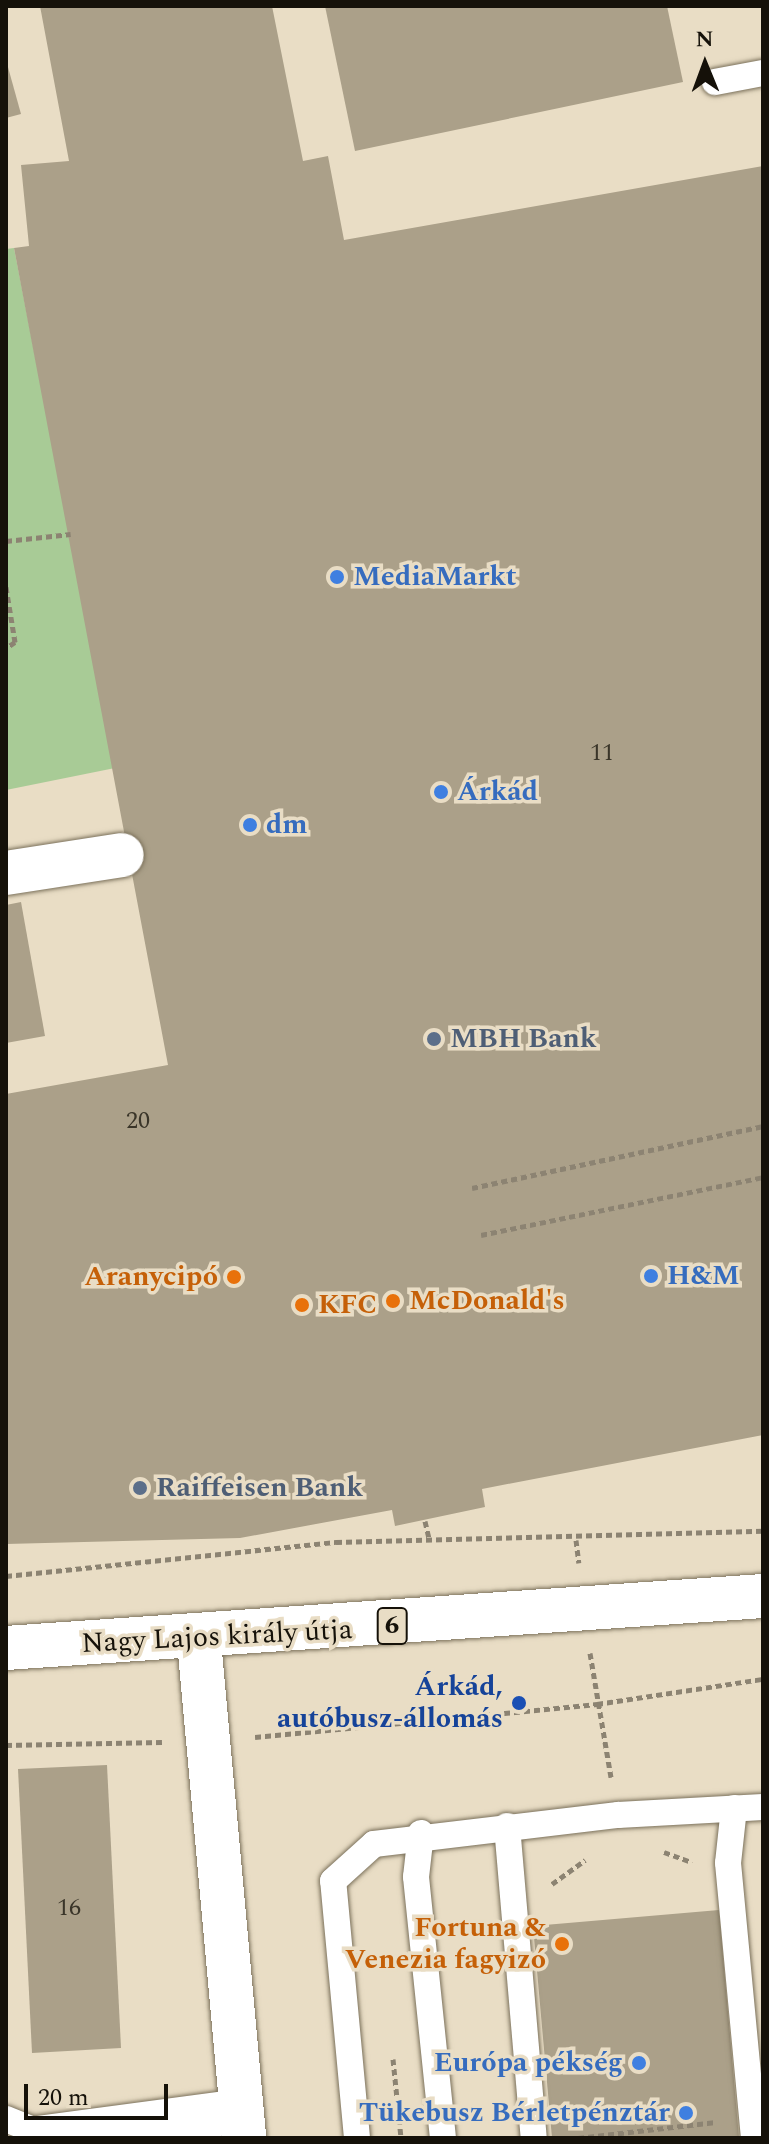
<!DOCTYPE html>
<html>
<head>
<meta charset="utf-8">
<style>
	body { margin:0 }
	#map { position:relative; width:769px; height:2144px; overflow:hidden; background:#e9ddc5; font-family:Spectral,serif }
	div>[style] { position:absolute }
	.green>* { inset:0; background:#a8cb96 }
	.building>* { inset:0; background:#aba089 }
	.path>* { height:5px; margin-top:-2.5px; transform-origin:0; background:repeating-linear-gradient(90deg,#8c8372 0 6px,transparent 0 10px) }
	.roads { filter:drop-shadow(0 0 2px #7b715b) drop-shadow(0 0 2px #7b715b) }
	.lane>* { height:26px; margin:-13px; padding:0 13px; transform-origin:13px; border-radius:13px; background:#fff }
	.street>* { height:44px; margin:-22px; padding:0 22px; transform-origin:22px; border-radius:22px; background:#fff }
	.primary>* { height:44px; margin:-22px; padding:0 22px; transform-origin:22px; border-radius:22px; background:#fff }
	.dots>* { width:22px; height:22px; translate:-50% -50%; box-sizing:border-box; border:4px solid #e9ddc5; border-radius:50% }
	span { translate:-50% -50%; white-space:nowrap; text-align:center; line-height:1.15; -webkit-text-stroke:7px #e9ddc5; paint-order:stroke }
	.number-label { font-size:24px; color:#3a3529 }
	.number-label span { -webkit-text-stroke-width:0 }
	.shield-label span { padding:2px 6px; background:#e9ddc5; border:2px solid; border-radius:6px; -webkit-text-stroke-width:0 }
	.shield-label { font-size:26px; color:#151109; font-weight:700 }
	.shop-label { font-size:28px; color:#366cbe; font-weight:700 }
	.left { translate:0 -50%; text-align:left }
	.right { translate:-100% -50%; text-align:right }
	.service-label { font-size:28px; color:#4e5e75; font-weight:700 }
	.food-label { font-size:28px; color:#c56008; font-weight:700 }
	.street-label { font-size:28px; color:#151109 }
	.transit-label { font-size:28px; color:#164399; font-weight:700 }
	.frame { position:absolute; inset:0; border:8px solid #151109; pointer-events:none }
	.north { position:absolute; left:665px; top:24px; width:80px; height:80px; -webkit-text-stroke:6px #e9ddc5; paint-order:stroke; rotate:359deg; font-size:22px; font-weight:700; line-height:32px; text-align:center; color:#151109 }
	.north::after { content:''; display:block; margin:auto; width:28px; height:36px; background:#151109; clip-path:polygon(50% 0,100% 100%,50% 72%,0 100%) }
	.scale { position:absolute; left:24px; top:2084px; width:144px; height:36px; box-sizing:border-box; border:4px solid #151109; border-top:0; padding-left:10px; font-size:24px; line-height:28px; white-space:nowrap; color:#151109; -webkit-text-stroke:6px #e9ddc5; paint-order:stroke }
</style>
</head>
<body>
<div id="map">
	<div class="green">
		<div style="clip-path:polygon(14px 248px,115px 768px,6px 790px,6px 249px)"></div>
	</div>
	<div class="building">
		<div style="clip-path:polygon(40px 6px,272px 6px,303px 161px,328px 156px,344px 240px,763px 166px,763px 1435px,482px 1489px,485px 1507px,395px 1526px,392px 1510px,240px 1538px,6px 1544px,6px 1094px,168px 1065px,14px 248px,29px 246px,21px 165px,69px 161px)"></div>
		<div style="clip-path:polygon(325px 6px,667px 6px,683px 82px,355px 151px)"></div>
		<div style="clip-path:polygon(6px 60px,21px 114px,6px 118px)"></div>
		<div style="clip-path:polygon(21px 902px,45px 1036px,6px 1043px,6px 905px)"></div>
		<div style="clip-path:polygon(107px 1765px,121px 2048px,32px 2053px,18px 1769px)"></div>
		<div style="clip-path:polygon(719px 1910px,739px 2138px,552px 2138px,533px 1926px)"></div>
	</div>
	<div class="path">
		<div style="left:6px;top:541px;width:65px;rotate:-6.1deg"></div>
		<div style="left:6px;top:587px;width:56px;rotate:80.7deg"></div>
		<div style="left:15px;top:642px;width:11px;rotate:146deg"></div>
		<div style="left:472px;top:1188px;width:298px;rotate:-12deg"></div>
		<div style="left:481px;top:1235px;width:288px;rotate:-11.6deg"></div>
		<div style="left:425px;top:1521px;width:18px;rotate:77deg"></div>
		<div style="left:576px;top:1540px;width:23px;rotate:83deg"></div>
		<div style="left:6px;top:1576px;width:332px;rotate:-5.9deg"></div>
		<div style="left:336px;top:1542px;width:427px;rotate:-1.5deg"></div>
		<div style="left:590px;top:1653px;width:126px;rotate:80.4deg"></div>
		<div style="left:255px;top:1737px;width:344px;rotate:-5.5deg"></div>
		<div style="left:597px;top:1704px;width:168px;rotate:-8.6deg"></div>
		<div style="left:6px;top:1745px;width:156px;rotate:-1.1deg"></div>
		<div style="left:664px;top:1852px;width:30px;rotate:20deg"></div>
		<div style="left:552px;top:1884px;width:41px;rotate:-36deg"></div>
		<div style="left:393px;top:2059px;width:79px;rotate:84.2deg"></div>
		<div style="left:578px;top:2138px;width:139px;rotate:-6.6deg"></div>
	</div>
	<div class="roads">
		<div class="lane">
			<div style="left:715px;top:82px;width:49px;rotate:-10.6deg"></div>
			<div style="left:734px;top:1808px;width:55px;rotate:96.2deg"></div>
			<div style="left:728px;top:1863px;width:276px;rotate:84.6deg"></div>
			<div style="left:507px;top:1826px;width:313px;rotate:85.1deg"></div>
			<div style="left:421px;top:1833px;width:44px;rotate:96.5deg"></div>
			<div style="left:416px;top:1877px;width:262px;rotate:84.1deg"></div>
			<div style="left:6px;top:2119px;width:38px;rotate:22deg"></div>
			<div style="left:357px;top:2138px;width:258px;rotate:-95.3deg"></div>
			<div style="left:333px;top:1881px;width:55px;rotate:-42.1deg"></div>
			<div style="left:374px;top:1844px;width:246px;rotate:-6.8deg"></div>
			<div style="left:618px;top:1815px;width:145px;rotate:-3.2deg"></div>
		</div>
		<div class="street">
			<div style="left:6px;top:873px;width:117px;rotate:-8.8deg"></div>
			<div style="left:199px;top:1641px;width:499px;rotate:84.8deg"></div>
			<div style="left:39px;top:2138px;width:204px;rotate:-7.6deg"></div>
		</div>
		<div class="primary">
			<div style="left:6px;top:1648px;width:759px;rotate:-3.93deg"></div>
		</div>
	</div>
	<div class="dots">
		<div style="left:337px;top:577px;background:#3f7fe0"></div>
		<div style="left:441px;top:792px;background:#3f7fe0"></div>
		<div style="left:250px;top:825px;background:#3f7fe0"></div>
		<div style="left:434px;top:1039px;background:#5c6f8a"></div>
		<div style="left:651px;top:1276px;background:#3f7fe0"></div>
		<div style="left:234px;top:1277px;background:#e8710a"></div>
		<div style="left:393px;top:1301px;background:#e8710a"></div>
		<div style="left:302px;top:1305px;background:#e8710a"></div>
		<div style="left:140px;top:1488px;background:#5c6f8a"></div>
		<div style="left:519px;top:1703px;background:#1a4fb4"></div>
		<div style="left:562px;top:1944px;background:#e8710a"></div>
		<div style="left:639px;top:2063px;background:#3f7fe0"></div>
		<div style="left:686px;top:2113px;background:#3f7fe0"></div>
	</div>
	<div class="number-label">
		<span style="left:602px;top:754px">11</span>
		<span style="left:138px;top:1122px">20</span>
		<span style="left:69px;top:1909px">16</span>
	</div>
	<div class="shield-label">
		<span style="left:392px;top:1626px">6</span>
	</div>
	<div class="shop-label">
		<span class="left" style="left:353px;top:577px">MediaMarkt</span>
		<span class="left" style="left:457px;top:792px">Árkád</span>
		<span class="left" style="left:266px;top:825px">dm</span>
		<span class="left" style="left:667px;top:1276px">H&amp;M</span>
		<span class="right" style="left:623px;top:2063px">Európa pékség</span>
		<span class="right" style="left:670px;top:2113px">Tükebusz Bérletpénztár</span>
	</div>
	<div class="service-label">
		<span class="left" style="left:450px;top:1039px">MBH Bank</span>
		<span class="left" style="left:156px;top:1488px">Raiffeisen Bank</span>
	</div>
	<div class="food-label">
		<span class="right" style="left:218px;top:1277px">Aranycipó</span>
		<span class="left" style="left:409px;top:1301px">McDonald's</span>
		<span class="left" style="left:318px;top:1305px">KFC</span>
		<span class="right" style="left:546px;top:1944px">Fortuna &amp;<br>Venezia fagyizó</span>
	</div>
	<div class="street-label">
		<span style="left:217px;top:1637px;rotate:-3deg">Nagy Lajos király útja</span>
	</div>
	<div class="transit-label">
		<span class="right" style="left:503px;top:1703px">Árkád,<br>autóbusz-állomás</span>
	</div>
	<div class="frame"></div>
	<div class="north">N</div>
	<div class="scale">20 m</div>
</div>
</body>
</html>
